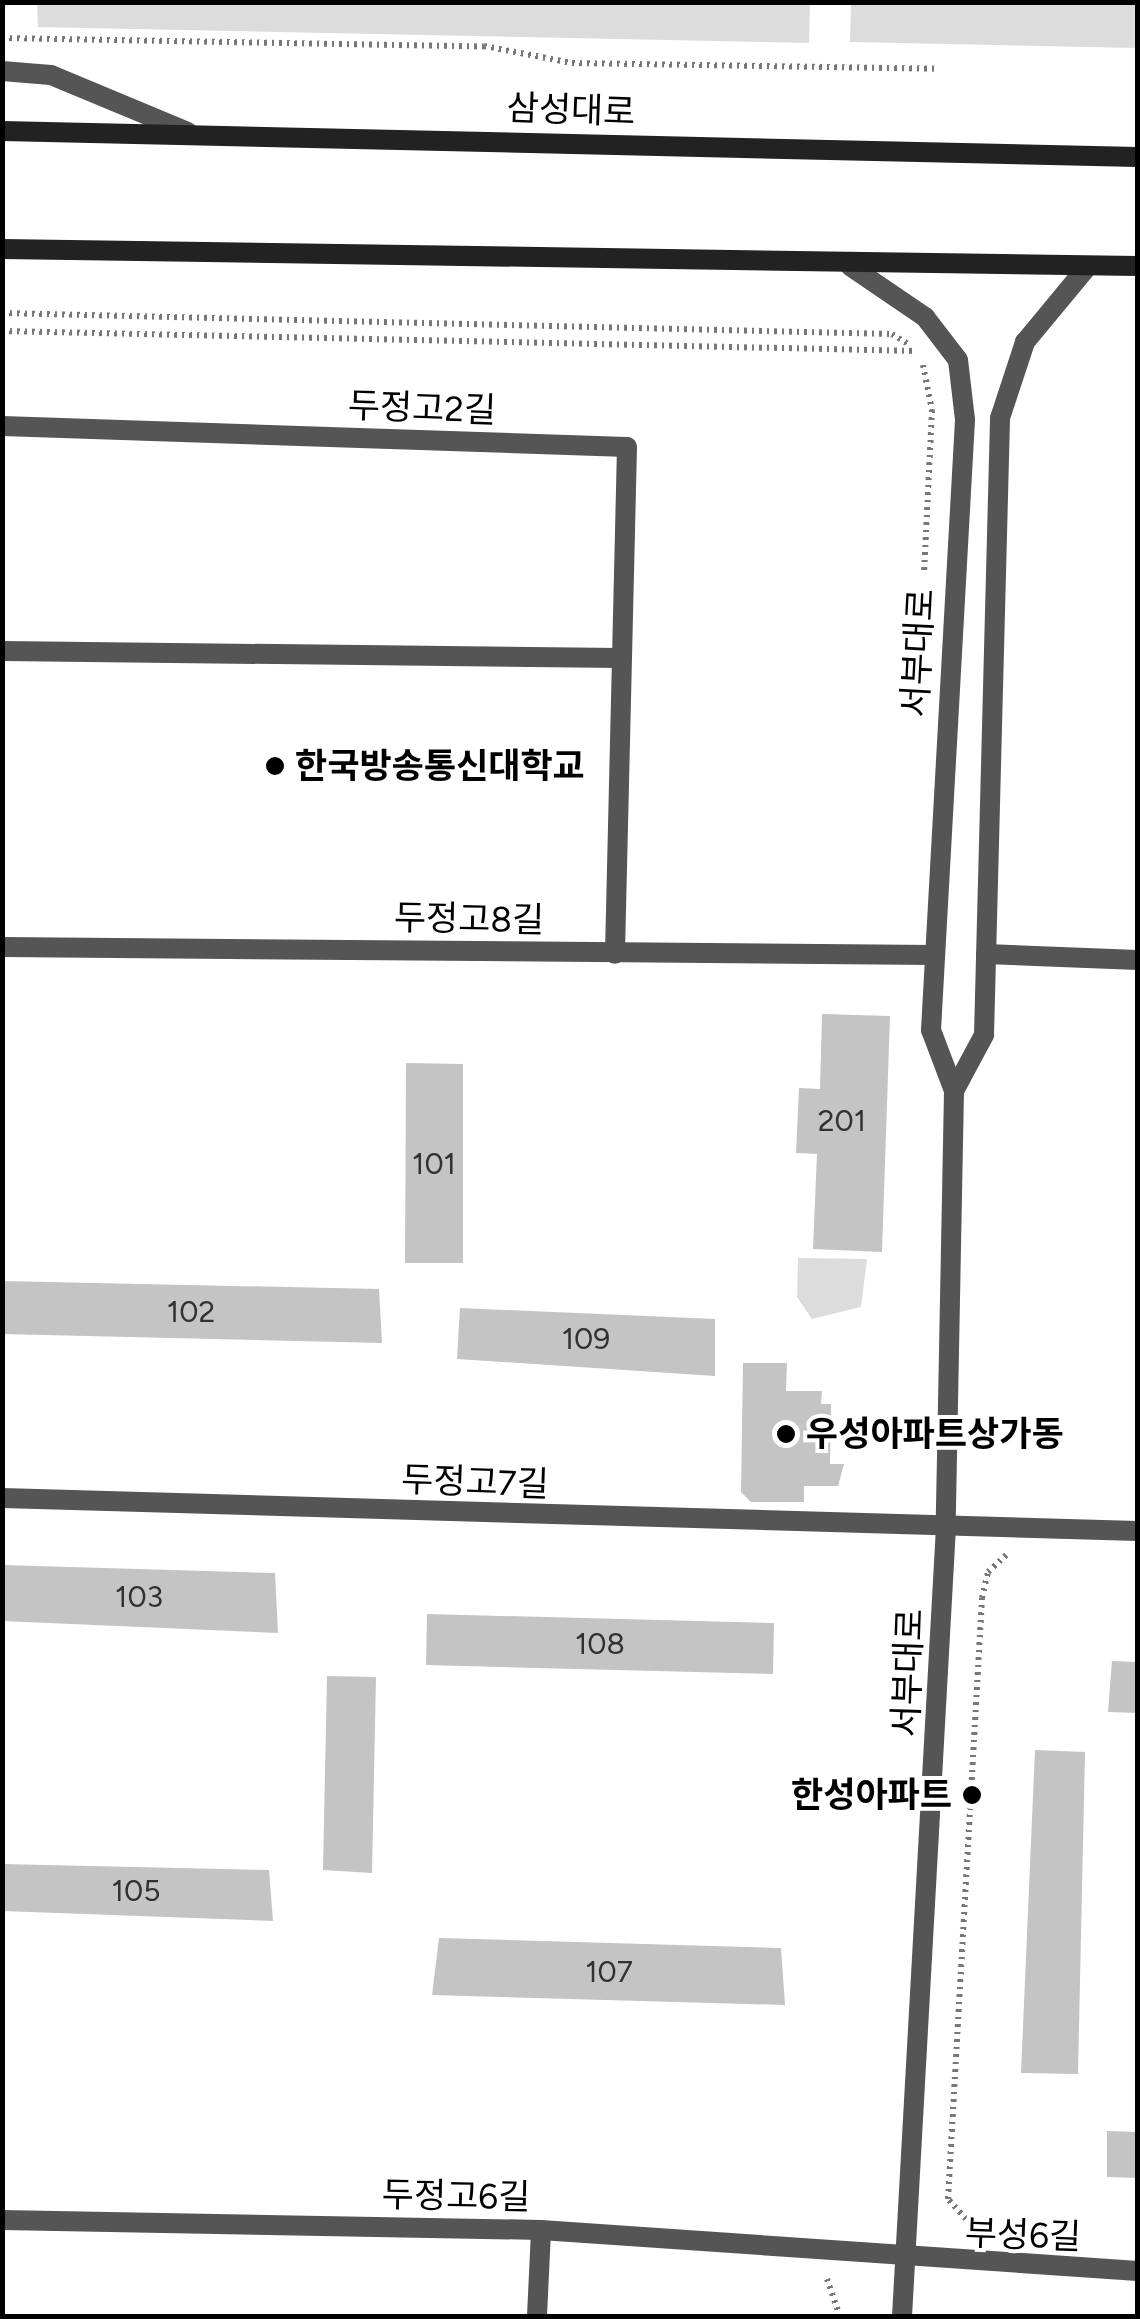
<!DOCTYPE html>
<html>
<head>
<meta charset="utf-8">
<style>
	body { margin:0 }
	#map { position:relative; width:1140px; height:2319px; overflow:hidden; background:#fff; font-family:Figtree,"Noto Sans KR",sans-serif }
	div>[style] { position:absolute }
	.green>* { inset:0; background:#dcdcdc }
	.building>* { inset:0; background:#c4c4c4 }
	.path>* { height:6px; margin-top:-3px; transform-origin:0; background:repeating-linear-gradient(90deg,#777 0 2.5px,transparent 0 7.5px) }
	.minor>* { height:20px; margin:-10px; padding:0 10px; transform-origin:10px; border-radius:10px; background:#555 }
	.tertiary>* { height:20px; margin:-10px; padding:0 10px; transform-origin:10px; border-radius:10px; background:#555 }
	.secondary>* { height:20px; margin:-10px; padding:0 10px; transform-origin:10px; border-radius:10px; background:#222 }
	.dots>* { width:28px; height:28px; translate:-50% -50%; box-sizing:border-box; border:5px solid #fff; border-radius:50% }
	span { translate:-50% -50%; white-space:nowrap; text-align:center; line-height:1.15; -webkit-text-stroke:8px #fff; paint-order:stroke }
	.number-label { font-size:30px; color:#313131 }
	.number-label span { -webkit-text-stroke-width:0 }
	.street-label { font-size:35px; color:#000 }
	.poi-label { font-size:35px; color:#000; font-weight:700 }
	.left { translate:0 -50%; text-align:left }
	.right { translate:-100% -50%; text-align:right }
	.frame { position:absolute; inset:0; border:5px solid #000; pointer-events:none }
</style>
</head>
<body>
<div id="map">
	<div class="green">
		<div style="clip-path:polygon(37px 3px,810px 3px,809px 43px,38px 27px)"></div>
		<div style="clip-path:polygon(851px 3px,1137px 3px,1137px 48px,850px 42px)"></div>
		<div style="clip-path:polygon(798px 1258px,867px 1259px,861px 1307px,812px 1319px,797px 1297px)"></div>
	</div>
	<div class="building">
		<div style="clip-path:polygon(822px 1014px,890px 1016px,882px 1252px,813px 1249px,817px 1154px,796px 1153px,799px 1088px,820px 1089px)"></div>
		<div style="clip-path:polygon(406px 1063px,463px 1064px,463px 1263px,405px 1263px)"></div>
		<div style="clip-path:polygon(2px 1281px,379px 1289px,382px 1343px,2px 1334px)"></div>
		<div style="clip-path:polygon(460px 1308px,715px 1319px,715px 1376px,457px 1359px)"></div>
		<div style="clip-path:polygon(743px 1363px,787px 1363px,786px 1391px,822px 1391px,821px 1404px,831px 1404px,830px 1464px,844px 1464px,838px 1486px,804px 1486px,804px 1502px,751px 1502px,741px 1492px)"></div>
		<div style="clip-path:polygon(2px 1565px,275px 1573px,278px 1633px,2px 1621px)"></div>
		<div style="clip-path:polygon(427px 1614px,774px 1623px,773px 1674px,426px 1665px)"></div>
		<div style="clip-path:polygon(1112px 1661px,1138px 1662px,1138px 1713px,1108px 1712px)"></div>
		<div style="clip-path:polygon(327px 1676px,376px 1677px,372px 1873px,323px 1870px)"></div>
		<div style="clip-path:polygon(1035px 1750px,1085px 1752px,1078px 2074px,1021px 2073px)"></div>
		<div style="clip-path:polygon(2px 1864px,269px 1870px,273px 1921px,2px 1911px)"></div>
		<div style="clip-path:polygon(439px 1938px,781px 1948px,785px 2005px,432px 1995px)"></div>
		<div style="clip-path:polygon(1107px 2131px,1138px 2132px,1138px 2178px,1107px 2177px)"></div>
	</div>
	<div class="path">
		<div style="left:2px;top:38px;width:482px;rotate:1deg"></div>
		<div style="left:484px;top:46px;width:90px;rotate:10.9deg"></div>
		<div style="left:572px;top:63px;width:367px;rotate:0.9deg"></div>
		<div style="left:2px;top:313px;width:890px;rotate:1.35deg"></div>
		<div style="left:892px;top:334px;width:19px;rotate:32deg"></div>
		<div style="left:2px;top:331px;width:914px;rotate:1.25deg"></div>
		<div style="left:923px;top:365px;width:46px;rotate:78.7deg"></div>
		<div style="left:932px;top:410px;width:162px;rotate:92.8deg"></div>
		<div style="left:976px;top:2230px;width:42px;rotate:-132.1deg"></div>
		<div style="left:948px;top:2199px;width:602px;rotate:-86.76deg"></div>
		<div style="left:982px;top:1598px;width:27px;rotate:-77deg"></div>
		<div style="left:988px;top:1572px;width:25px;rotate:-43deg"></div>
		<div style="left:827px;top:2279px;width:39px;rotate:71deg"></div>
	</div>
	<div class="minor">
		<div style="left:2px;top:426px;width:625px;rotate:1.92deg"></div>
		<div style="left:627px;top:447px;width:507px;rotate:91.36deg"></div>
		<div style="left:2px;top:651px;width:618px;rotate:0.65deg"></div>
		<div style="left:2px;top:947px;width:932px;rotate:0.49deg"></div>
		<div style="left:986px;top:954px;width:152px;rotate:2.3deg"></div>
		<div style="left:2px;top:1498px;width:1136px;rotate:1.66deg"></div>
		<div style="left:2px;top:2220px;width:539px;rotate:1.06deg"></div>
		<div style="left:541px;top:2230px;width:598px;rotate:3.93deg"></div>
		<div style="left:537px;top:2316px;width:86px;rotate:-87.3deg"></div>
	</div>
	<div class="tertiary">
		<div style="left:2px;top:71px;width:49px;rotate:4.7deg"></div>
		<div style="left:51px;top:75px;width:148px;rotate:22.6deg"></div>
		<div style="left:850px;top:266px;width:91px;rotate:34.2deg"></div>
		<div style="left:925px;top:317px;width:54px;rotate:52.5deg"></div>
		<div style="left:958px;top:360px;width:60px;rotate:83.3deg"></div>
		<div style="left:965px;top:420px;width:611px;rotate:93.19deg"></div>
		<div style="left:931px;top:1030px;width:65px;rotate:69.3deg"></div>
		<div style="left:954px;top:1091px;width:436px;rotate:91.1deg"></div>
		<div style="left:946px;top:1527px;width:790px;rotate:93.19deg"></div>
		<div style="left:954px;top:1091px;width:64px;rotate:-61.8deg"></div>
		<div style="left:984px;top:1035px;width:617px;rotate:-88.51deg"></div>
		<div style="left:1000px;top:418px;width:80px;rotate:-71.8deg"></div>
		<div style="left:1025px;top:342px;width:97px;rotate:-50.4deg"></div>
	</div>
	<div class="secondary">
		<div style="left:2px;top:131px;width:1136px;rotate:1.31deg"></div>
		<div style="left:2px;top:249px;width:1136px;rotate:0.86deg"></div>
	</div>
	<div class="dots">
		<div style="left:275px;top:766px;background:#000"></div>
		<div style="left:786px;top:1434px;background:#000"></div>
		<div style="left:972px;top:1795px;background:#000"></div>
	</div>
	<div class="number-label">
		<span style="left:842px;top:1121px">201</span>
		<span style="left:434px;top:1164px">101</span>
		<span style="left:191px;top:1312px">102</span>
		<span style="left:586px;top:1339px">109</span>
		<span style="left:139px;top:1597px">103</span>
		<span style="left:600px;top:1644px">108</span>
		<span style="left:136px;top:1891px">105</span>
		<span style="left:609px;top:1972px">107</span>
	</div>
	<div class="street-label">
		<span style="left:571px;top:110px;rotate:2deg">삼성대로</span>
		<span style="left:422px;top:408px;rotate:2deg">두정고2길</span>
		<span style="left:918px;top:653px;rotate:-87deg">서부대로</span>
		<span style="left:469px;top:919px;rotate:1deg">두정고8길</span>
		<span style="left:475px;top:1482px;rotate:2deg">두정고7길</span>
		<span style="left:908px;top:1673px;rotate:-88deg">서부대로</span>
		<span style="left:456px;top:2196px;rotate:1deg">두정고6길</span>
		<span style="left:1023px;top:2235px;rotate:2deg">부성6길</span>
	</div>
	<div class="poi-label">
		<span class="left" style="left:295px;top:766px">한국방송통신대학교</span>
		<span class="left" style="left:806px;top:1434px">우성아파트상가동</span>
		<span class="right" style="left:952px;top:1795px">한성아파트</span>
	</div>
	<div class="frame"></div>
</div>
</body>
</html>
